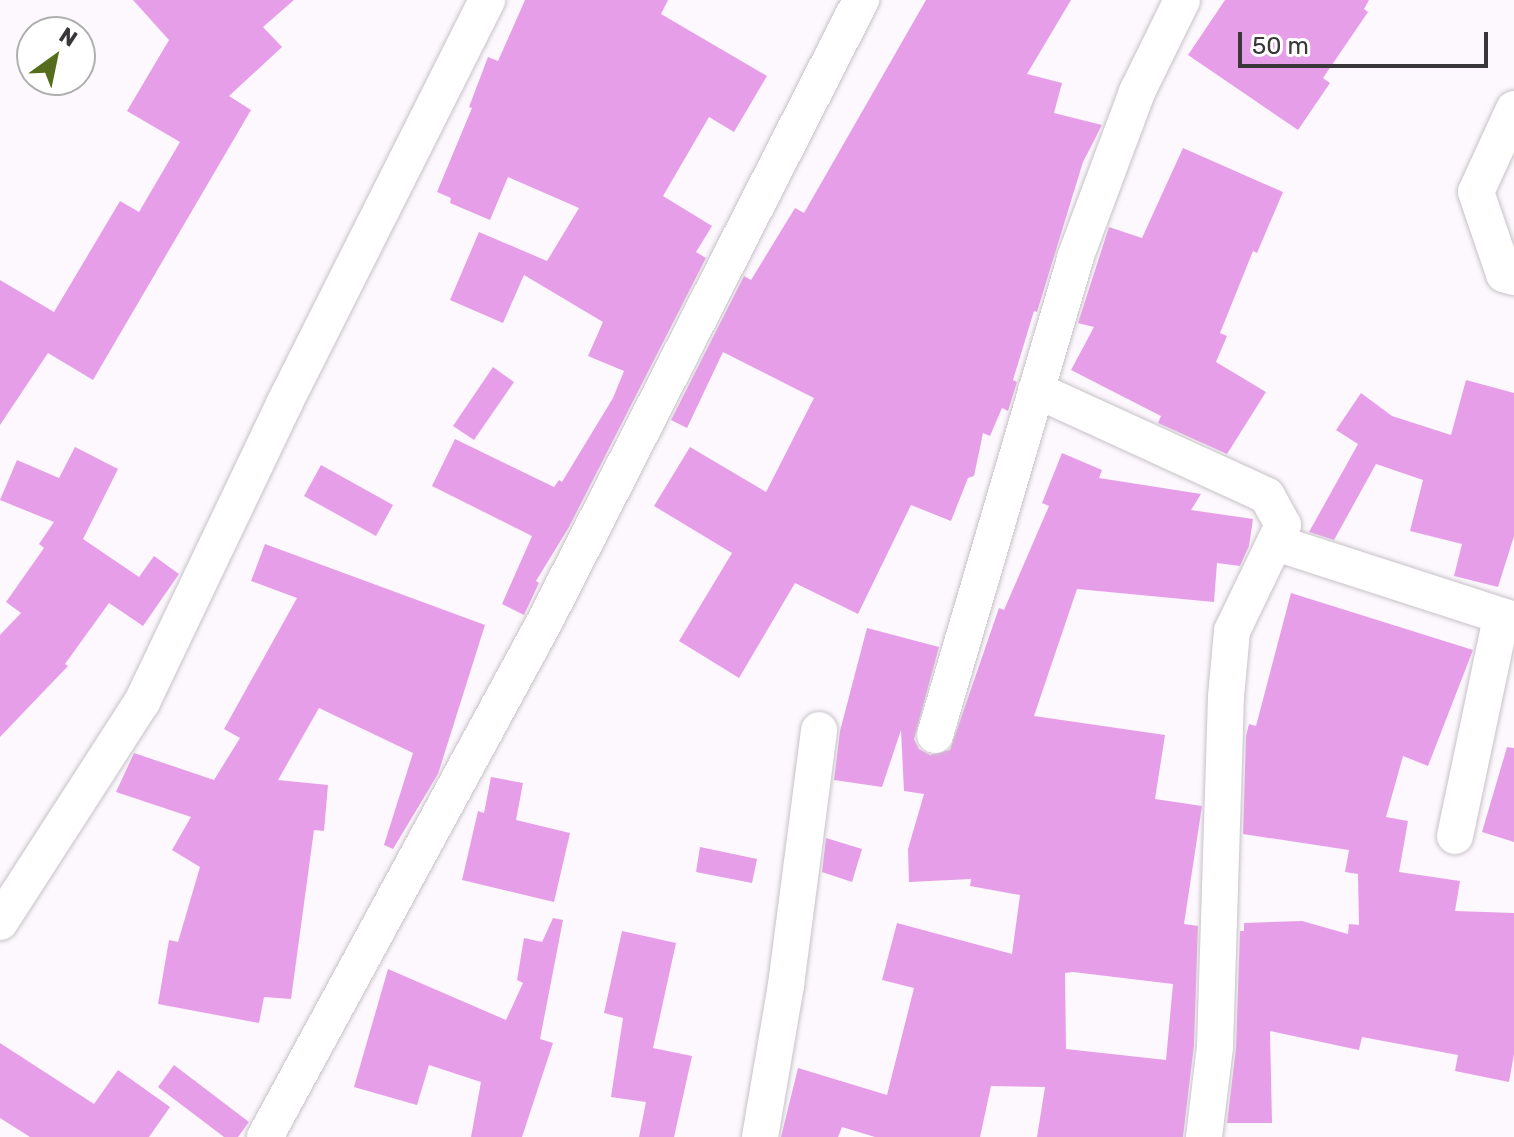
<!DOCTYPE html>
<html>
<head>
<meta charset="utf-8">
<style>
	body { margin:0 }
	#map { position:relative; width:1514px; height:1137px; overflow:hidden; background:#fdf8fe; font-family:Rubik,sans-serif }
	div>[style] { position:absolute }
	.building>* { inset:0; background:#e79ee8 }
	.roads { filter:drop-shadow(0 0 2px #c7c1c8) drop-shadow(0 0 2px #c7c1c8) }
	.minor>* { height:36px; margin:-18px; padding:0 18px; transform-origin:18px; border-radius:18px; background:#fff }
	span { translate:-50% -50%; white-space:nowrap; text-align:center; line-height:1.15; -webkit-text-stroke:7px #fff; paint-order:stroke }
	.north { position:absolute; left:16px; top:16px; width:80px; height:80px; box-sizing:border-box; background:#fff; border:2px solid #b0afb0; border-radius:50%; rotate:33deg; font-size:22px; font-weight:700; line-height:32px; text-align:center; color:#39373a }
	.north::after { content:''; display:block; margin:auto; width:28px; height:36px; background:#556d1d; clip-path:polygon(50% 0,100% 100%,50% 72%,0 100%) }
	.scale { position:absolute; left:1238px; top:32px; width:250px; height:36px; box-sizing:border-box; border:4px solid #39373a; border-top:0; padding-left:10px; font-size:24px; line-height:28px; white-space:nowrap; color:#39373a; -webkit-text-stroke:6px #fff; paint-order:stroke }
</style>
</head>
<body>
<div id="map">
	<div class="building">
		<div style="clip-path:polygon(133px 0,294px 0,263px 27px,282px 47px,229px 96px,251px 110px,93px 380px,48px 353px,0 425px,0 280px,54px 312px,120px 201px,139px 212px,180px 142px,127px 111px,169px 40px)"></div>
		<div style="clip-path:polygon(525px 0,668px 0,661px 14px,767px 76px,734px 132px,709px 117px,663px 196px,712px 226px,696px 252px,706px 258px,569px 527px,536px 581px,539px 583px,524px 615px,502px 604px,532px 536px,432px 486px,455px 439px,554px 487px,559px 480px,562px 482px,613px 398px,624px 371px,588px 356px,603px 322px,524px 275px,503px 323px,450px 300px,479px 232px,547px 261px,579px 208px,508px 177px,490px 220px,450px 203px,451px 198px,437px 192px,472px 108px,469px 107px,488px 57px,498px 61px)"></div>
		<div style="clip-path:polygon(926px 0,1071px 0,1027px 74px,1062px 83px,1054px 113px,1102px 125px,1083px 162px,1037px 312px,1034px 311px,1013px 380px,1017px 382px,1008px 411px,1002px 408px,990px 436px,983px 433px,974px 476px,968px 478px,951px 521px,911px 505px,858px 614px,795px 583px,739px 678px,679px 641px,732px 553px,654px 506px,690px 447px,766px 492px,814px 398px,723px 352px,687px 428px,671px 420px,744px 276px,751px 280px,795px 208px,804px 213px)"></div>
		<div style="clip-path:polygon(1225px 0,1369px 0,1364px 9px,1368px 12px,1323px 78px,1330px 83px,1298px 130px,1188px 55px)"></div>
		<div style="clip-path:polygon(1183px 148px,1283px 192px,1257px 253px,1253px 251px,1220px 333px,1227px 336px,1216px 362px,1266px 392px,1227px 454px,1158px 423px,1161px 416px,1071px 370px,1094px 327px,1078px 323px,1109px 227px,1142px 238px)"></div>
		<div style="clip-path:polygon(493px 367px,514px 382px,474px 440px,453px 426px)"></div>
		<div style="clip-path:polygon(1466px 380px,1514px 393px,1514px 536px,1498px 587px,1454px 576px,1462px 544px,1410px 531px,1423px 480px,1376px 464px,1334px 540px,1309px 532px,1358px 444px,1336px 430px,1361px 393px,1392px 416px,1451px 435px)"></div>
		<div style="clip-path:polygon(75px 447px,118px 469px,83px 539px,139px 577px,154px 556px,179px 574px,143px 626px,109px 603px,65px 664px,68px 666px,0 737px,0 635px,21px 613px,6px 602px,44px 548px,39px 544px,54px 522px,0 500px,17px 460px,59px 478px)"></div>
		<div style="clip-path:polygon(evenodd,1062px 453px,1102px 470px,1099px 478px,1201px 494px,1191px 510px,1253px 519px,1249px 546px,1240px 566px,1217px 563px,1214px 602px,1077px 589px,1034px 716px,1165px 735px,1155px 799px,1202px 806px,1184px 924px,1198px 926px,1194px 1045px,1183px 1137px,1037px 1137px,1045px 1087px,991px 1086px,980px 1137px,875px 1137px,842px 1127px,838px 1137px,781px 1137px,798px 1068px,887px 1095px,914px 988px,882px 980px,897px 923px,1012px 954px,1020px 895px,970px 886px,971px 879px,909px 882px,908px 849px,924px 794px,904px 791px,901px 730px,882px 787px,834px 780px,840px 731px,867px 628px,939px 647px,914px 739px,919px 749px,930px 755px,950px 750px,999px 608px,1004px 610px,1049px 506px,1042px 503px,1062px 453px,1073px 972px,1173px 984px,1166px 1060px,1066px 1049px,1065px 973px,1073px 972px)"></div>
		<div style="clip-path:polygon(321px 465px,393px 505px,376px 536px,304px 496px)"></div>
		<div style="clip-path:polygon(265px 544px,485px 625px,438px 774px,393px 849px,384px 845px,413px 753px,319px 708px,278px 780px,328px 785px,324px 831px,314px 830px,291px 999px,264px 997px,259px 1023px,158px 1004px,169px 940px,178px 942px,200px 867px,172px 850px,191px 817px,116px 792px,134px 753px,214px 780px,240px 738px,224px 729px,297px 598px,251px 581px)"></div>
		<div style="clip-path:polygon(1291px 593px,1473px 650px,1428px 766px,1403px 756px,1386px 817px,1408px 821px,1399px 872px,1460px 881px,1455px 911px,1514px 913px,1514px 1054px,1509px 1082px,1455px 1071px,1458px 1055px,1362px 1037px,1359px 1050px,1270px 1031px,1272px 1123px,1227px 1123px,1236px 1048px,1240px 931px,1244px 931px,1244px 923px,1302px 921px,1348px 934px,1349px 924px,1359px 925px,1358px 874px,1345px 872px,1349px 850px,1243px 834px,1246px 736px,1249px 724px,1256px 726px)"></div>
		<div style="clip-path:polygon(1507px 747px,1514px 748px,1514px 842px,1482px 832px)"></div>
		<div style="clip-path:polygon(491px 777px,523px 783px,516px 820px,570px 833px,554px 902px,462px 880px,478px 811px,484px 813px)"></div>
		<div style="clip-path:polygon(826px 838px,862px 849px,852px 882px,822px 872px)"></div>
		<div style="clip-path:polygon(700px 847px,757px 859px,752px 883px,696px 872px)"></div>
		<div style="clip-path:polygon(553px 918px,563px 920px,540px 1039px,553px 1043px,522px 1137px,471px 1137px,481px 1082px,429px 1065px,417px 1105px,354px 1087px,388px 969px,506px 1020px,523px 983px,517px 980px,524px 938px,542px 942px)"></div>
		<div style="clip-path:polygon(622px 931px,676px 943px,653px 1048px,692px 1056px,674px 1137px,639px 1137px,646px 1102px,611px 1097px,623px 1018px,604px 1013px)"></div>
		<div style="clip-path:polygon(0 1043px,94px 1104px,118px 1070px,170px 1107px,149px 1137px,30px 1137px,0 1118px)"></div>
		<div style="clip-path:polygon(174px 1065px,249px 1122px,238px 1137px,224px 1137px,158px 1087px)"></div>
	</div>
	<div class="roads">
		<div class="minor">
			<div style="left:1514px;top:109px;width:91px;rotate:114.6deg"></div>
			<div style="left:1476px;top:192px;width:87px;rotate:71.1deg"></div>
			<div style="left:1504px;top:274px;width:10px;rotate:17deg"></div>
			<div style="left:1036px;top:390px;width:254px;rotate:24.6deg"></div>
			<div style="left:1267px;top:496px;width:33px;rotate:61deg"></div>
			<div style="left:1283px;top:525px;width:118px;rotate:115.7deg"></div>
			<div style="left:1232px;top:631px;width:66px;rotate:95.2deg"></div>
			<div style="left:1226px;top:697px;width:350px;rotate:91.8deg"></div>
			<div style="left:1215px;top:1047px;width:91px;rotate:97deg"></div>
			<div style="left:1276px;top:543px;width:250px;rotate:17.9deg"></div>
			<div style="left:935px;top:735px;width:497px;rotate:-73.6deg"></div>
			<div style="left:1075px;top:258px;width:177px;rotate:-69.5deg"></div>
			<div style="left:1137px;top:92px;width:102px;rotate:-63.9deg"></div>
			<div style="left:1455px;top:836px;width:224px;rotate:-78.1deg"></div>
			<div style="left:0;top:922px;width:262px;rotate:-57.2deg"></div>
			<div style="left:142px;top:702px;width:330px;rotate:-64.5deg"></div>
			<div style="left:284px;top:404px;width:452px;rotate:-63.3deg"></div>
			<div style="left:265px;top:1137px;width:589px;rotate:-61.52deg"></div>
			<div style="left:546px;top:619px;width:695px;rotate:-63.03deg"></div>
			<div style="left:760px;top:1137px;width:154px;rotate:-80.3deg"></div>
			<div style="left:786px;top:985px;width:257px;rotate:-82.6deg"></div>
		</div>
	</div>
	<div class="north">N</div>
	<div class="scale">50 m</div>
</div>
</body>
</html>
